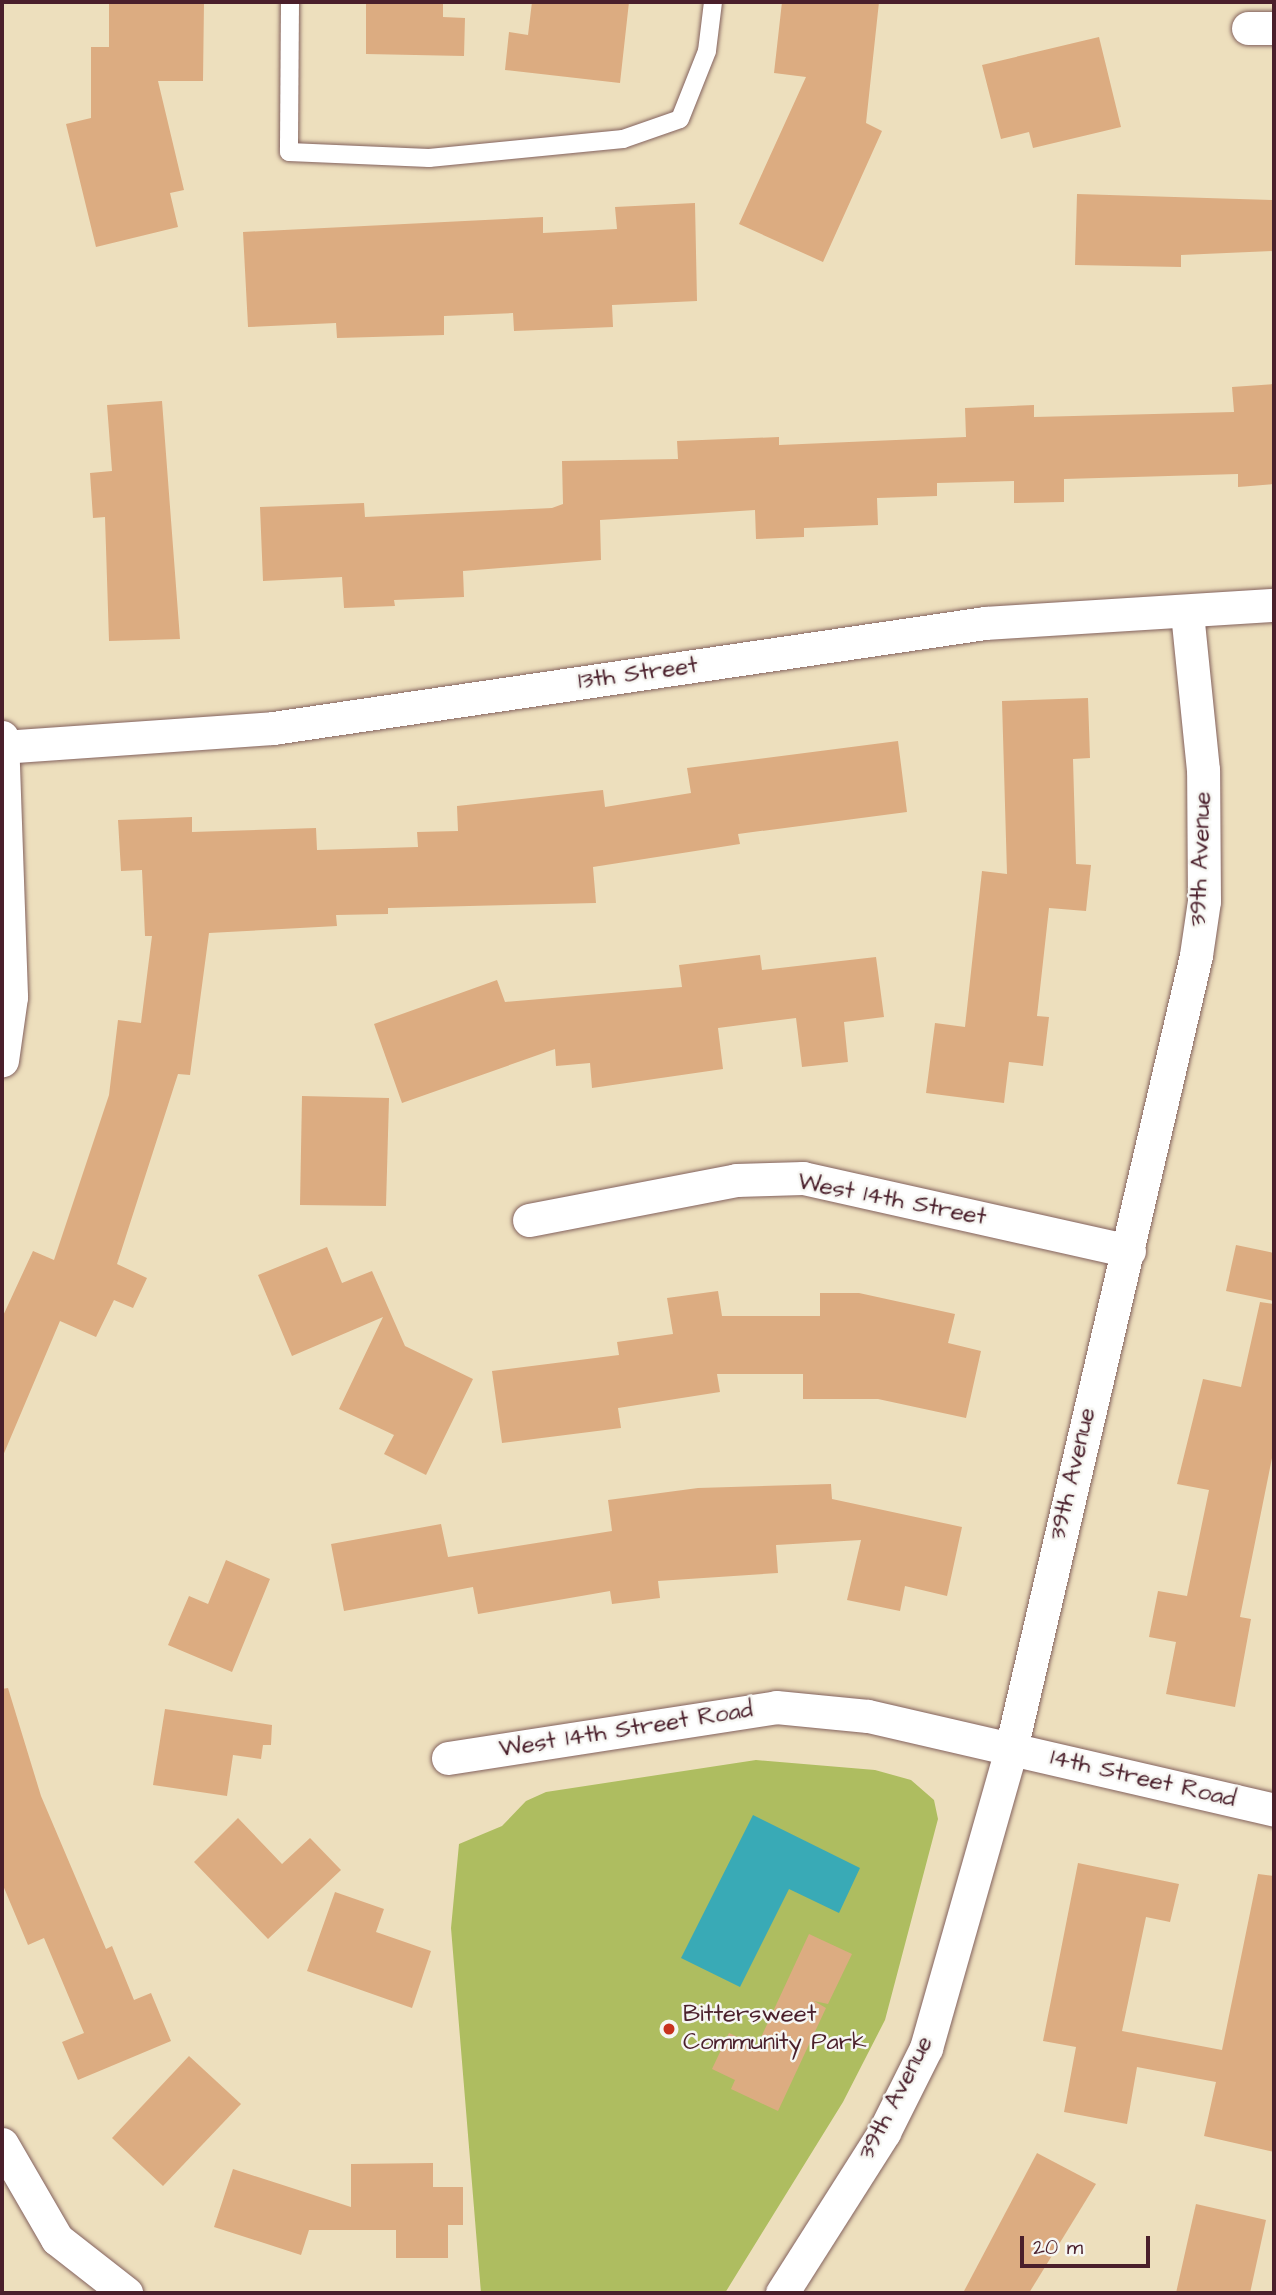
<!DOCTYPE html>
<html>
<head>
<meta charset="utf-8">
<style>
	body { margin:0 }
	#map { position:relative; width:1276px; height:2295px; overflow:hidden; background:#eddfbd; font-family:"Architects Daughter",sans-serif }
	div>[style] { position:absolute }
	.green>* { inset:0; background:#aebd60 }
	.water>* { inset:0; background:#39aab6 }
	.building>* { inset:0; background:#dcac81 }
	.roads { filter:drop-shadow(0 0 2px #83625e) drop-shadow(0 0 2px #83625e) }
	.service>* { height:18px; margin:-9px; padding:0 9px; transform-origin:9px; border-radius:9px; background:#fff }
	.minor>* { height:33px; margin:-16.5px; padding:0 16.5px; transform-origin:16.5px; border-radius:16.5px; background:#fff }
	.dots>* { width:19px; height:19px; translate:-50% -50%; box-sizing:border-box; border:4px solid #f6f6f2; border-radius:50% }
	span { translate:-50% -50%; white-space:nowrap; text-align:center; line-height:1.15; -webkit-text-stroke:5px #f6f6f2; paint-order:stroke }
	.street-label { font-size:24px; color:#4a1f2b }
	.poi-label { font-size:24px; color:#4a1f2b }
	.left { translate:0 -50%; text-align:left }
	.frame { position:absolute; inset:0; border:4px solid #4a1f2b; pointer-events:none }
	.scale { position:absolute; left:1020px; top:2236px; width:130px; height:32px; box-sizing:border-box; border:4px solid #4a1f2b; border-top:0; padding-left:9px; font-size:21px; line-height:24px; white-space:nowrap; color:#4a1f2b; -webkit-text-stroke:5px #f6f6f2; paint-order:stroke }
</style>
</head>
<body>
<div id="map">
	<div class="green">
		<div style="clip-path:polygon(756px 1760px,875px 1770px,911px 1780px,934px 1800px,938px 1819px,885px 2020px,843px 2102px,725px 2293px,481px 2293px,451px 1928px,459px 1844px,502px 1826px,526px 1801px,546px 1792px)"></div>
	</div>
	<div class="water">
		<div style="clip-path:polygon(753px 1815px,860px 1868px,839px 1913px,789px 1889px,740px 1987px,681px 1958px)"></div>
	</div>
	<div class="building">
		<div style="clip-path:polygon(109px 2px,204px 2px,203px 81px,158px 81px,184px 190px,170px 193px,178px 227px,96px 247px,66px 124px,91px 118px,91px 47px,109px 47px)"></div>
		<div style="clip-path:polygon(366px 2px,443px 2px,443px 17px,465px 18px,464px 56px,366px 54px)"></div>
		<div style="clip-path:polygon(532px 2px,629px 2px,620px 83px,505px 70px,509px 32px,528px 35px)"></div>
		<div style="clip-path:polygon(782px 2px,879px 2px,866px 123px,882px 131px,823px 262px,739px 224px,806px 77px,774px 73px)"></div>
		<div style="clip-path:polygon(1099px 37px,1121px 127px,1033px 148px,1029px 132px,1001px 139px,982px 65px)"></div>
		<div style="clip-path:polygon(1077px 194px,1274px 200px,1274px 251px,1181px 255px,1181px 267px,1075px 265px)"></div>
		<div style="clip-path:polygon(695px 203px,697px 301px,612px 305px,613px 327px,514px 331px,513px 313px,444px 316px,444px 335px,337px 338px,336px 323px,248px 327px,243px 232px,543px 217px,543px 233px,617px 229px,615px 207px)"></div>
		<div style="clip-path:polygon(1274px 384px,1274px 484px,1238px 487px,1238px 474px,1064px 479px,1064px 502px,1014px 503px,1014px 481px,937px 483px,937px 496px,877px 498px,878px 525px,804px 528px,804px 537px,756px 539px,755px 510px,600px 520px,601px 560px,463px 571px,464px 597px,394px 600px,395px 606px,344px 608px,342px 577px,263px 581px,260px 507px,364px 503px,365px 517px,552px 508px,563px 504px,562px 461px,678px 459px,677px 441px,779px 437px,779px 445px,966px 437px,965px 408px,1034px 405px,1034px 417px,1234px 412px,1232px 387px)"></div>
		<div style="clip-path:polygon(162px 401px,180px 639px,109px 641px,105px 517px,93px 518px,90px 473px,112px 471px,107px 405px)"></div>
		<div style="clip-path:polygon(1088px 698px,1090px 758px,1073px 759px,1076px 864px,1091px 865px,1086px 911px,1049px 908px,1037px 1016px,1049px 1017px,1043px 1066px,1009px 1062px,1004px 1103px,926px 1093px,935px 1023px,965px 1027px,982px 871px,1007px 874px,1002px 701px)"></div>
		<div style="clip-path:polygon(898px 741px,907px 812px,738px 834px,740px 844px,593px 867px,596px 903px,388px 908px,388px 914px,336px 915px,337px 926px,209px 933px,190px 1075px,178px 1074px,117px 1264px,147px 1278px,133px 1308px,114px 1300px,96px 1337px,60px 1321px,2px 1458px,2px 1318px,33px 1251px,54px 1260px,109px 1095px,118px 1020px,141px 1023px,152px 936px,145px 936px,142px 870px,121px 871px,118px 820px,192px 817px,192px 832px,316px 828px,317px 850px,418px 847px,417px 832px,458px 831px,457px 806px,603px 790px,605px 807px,691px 793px,687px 768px)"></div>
		<div style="clip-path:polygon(760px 955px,762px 970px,876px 957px,884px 1017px,844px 1022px,848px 1062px,802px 1067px,796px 1018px,718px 1028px,723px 1069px,592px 1088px,590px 1063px,556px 1066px,555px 1049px,402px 1103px,374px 1024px,497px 980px,505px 1002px,682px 987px,679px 965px)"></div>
		<div style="clip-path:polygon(302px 1096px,389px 1098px,386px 1206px,300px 1205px)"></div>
		<div style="clip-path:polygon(1236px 1245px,1274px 1253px,1274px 1301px,1226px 1291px)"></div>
		<div style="clip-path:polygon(327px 1247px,342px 1283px,372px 1271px,405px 1346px,473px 1379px,426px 1475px,384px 1454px,394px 1435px,339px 1409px,383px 1317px,292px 1356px,258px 1275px)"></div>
		<div style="clip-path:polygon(718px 1291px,722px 1316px,820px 1316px,820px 1293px,859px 1293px,955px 1314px,948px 1343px,981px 1351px,966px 1418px,878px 1399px,803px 1399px,803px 1374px,717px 1374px,720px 1392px,618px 1408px,621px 1428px,502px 1443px,492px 1371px,619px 1355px,617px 1342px,673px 1334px,667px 1298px)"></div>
		<div style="clip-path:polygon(1260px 1302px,1274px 1304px,1274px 1448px,1240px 1617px,1251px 1619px,1235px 1707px,1166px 1694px,1176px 1642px,1149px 1637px,1158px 1591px,1187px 1596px,1209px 1490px,1177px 1484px,1203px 1379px,1241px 1387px)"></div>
		<div style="clip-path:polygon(831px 1484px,832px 1499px,962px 1527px,947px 1596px,905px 1586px,900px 1611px,847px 1600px,861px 1540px,776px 1545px,778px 1573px,658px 1581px,660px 1598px,612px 1604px,610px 1591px,478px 1614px,473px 1587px,344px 1611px,331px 1544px,441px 1524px,448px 1557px,612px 1531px,608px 1500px,698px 1488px)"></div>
		<div style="clip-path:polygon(226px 1560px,270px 1579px,232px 1672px,168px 1645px,189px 1596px,208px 1604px)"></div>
		<div style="clip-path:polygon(8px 1688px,41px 1796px,106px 1949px,112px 1946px,134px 2000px,151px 1993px,171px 2041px,78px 2080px,62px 2042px,84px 2033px,44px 1938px,28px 1945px,2px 1883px,2px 1689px)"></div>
		<div style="clip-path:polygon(165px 1709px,272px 1725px,271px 1745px,263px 1745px,261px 1759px,233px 1755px,227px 1796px,153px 1785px)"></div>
		<div style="clip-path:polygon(238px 1818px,282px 1864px,310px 1838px,341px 1870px,268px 1939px,194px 1862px)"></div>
		<div style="clip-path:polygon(1078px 1863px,1179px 1884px,1170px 1922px,1146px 1917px,1122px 2031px,1222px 2050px,1258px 1874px,1274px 1876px,1274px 2152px,1204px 2136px,1216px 2082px,1137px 2067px,1127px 2124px,1064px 2112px,1076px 2047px,1043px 2041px)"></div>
		<div style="clip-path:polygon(335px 1892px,384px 1909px,376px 1932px,431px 1951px,412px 2008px,307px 1971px)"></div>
		<div style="clip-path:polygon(809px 1934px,852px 1954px,828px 2004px,814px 2001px,826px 2008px,778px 2111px,731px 2089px,735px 2080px,712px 2069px,729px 2033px,757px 2046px)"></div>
		<div style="clip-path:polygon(189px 2056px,241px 2104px,163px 2186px,112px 2138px)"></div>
		<div style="clip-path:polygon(1037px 2153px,1096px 2184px,1029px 2293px,963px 2293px)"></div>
		<div style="clip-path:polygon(433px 2163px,433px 2187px,463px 2187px,463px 2225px,448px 2225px,448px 2258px,396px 2258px,396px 2230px,309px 2230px,301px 2255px,214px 2227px,233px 2169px,351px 2207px,351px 2164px)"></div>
		<div style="clip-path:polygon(1196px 2204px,1266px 2220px,1250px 2293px,1176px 2293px)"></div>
	</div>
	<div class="roads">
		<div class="service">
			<div style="left:290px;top:2px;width:150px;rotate:90.4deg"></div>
			<div style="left:289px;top:152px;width:140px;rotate:2.5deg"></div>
			<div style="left:429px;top:158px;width:195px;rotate:-5.6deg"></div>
			<div style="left:623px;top:139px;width:60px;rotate:-19.3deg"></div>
			<div style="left:680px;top:119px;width:73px;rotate:-68.3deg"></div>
			<div style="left:707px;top:51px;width:49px;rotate:-83deg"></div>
		</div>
		<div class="minor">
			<div style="left:1248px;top:28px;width:26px"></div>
			<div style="left:2px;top:737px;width:260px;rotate:88deg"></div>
			<div style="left:11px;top:997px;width:64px;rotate:98.1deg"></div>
			<div style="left:2px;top:747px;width:272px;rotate:-4deg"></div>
			<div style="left:273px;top:728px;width:720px;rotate:-8.39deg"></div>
			<div style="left:985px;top:623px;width:290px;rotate:-3.6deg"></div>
			<div style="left:529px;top:1220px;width:211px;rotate:-10.9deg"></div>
			<div style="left:736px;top:1180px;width:67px;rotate:-1.7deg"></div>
			<div style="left:803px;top:1178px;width:334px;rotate:12.6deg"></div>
			<div style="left:448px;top:1758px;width:332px;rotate:-8.8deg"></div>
			<div style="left:776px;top:1707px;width:92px;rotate:5.6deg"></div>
			<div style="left:868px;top:1716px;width:417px;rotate:13deg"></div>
			<div style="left:2px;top:2144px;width:110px;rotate:59.9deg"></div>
			<div style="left:57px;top:2239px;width:88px;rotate:38deg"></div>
			<div style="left:782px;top:2293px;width:191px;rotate:-57.6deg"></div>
			<div style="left:884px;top:2132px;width:94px;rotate:-63.4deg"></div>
			<div style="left:926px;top:2048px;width:311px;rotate:-74.1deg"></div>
			<div style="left:1011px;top:1749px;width:815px;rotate:-76.88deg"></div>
			<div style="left:1196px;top:955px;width:55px;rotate:-81.6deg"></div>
			<div style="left:1204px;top:901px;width:131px;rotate:-90.4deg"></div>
			<div style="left:1203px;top:770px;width:159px;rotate:-95.8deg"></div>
		</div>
	</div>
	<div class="dots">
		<div style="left:669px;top:2029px;background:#c8321e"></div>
	</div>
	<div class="street-label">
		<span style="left:638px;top:674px;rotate:-8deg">13th Street</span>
		<span style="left:1201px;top:859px;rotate:-88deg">39th Avenue</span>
		<span style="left:892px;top:1200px;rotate:11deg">West 14th Street</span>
		<span style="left:1073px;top:1474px;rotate:-77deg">39th Avenue</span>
		<span style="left:626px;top:1730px;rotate:-9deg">West 14th Street Road</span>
		<span style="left:1143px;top:1779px;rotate:13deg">14th Street Road</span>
		<span style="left:896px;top:2098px;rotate:-63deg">39th Avenue</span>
	</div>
	<div class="poi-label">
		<span class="left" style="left:683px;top:2029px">Bittersweet<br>Community Park</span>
	</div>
	<div class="frame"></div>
	<div class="scale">20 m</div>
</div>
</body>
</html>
